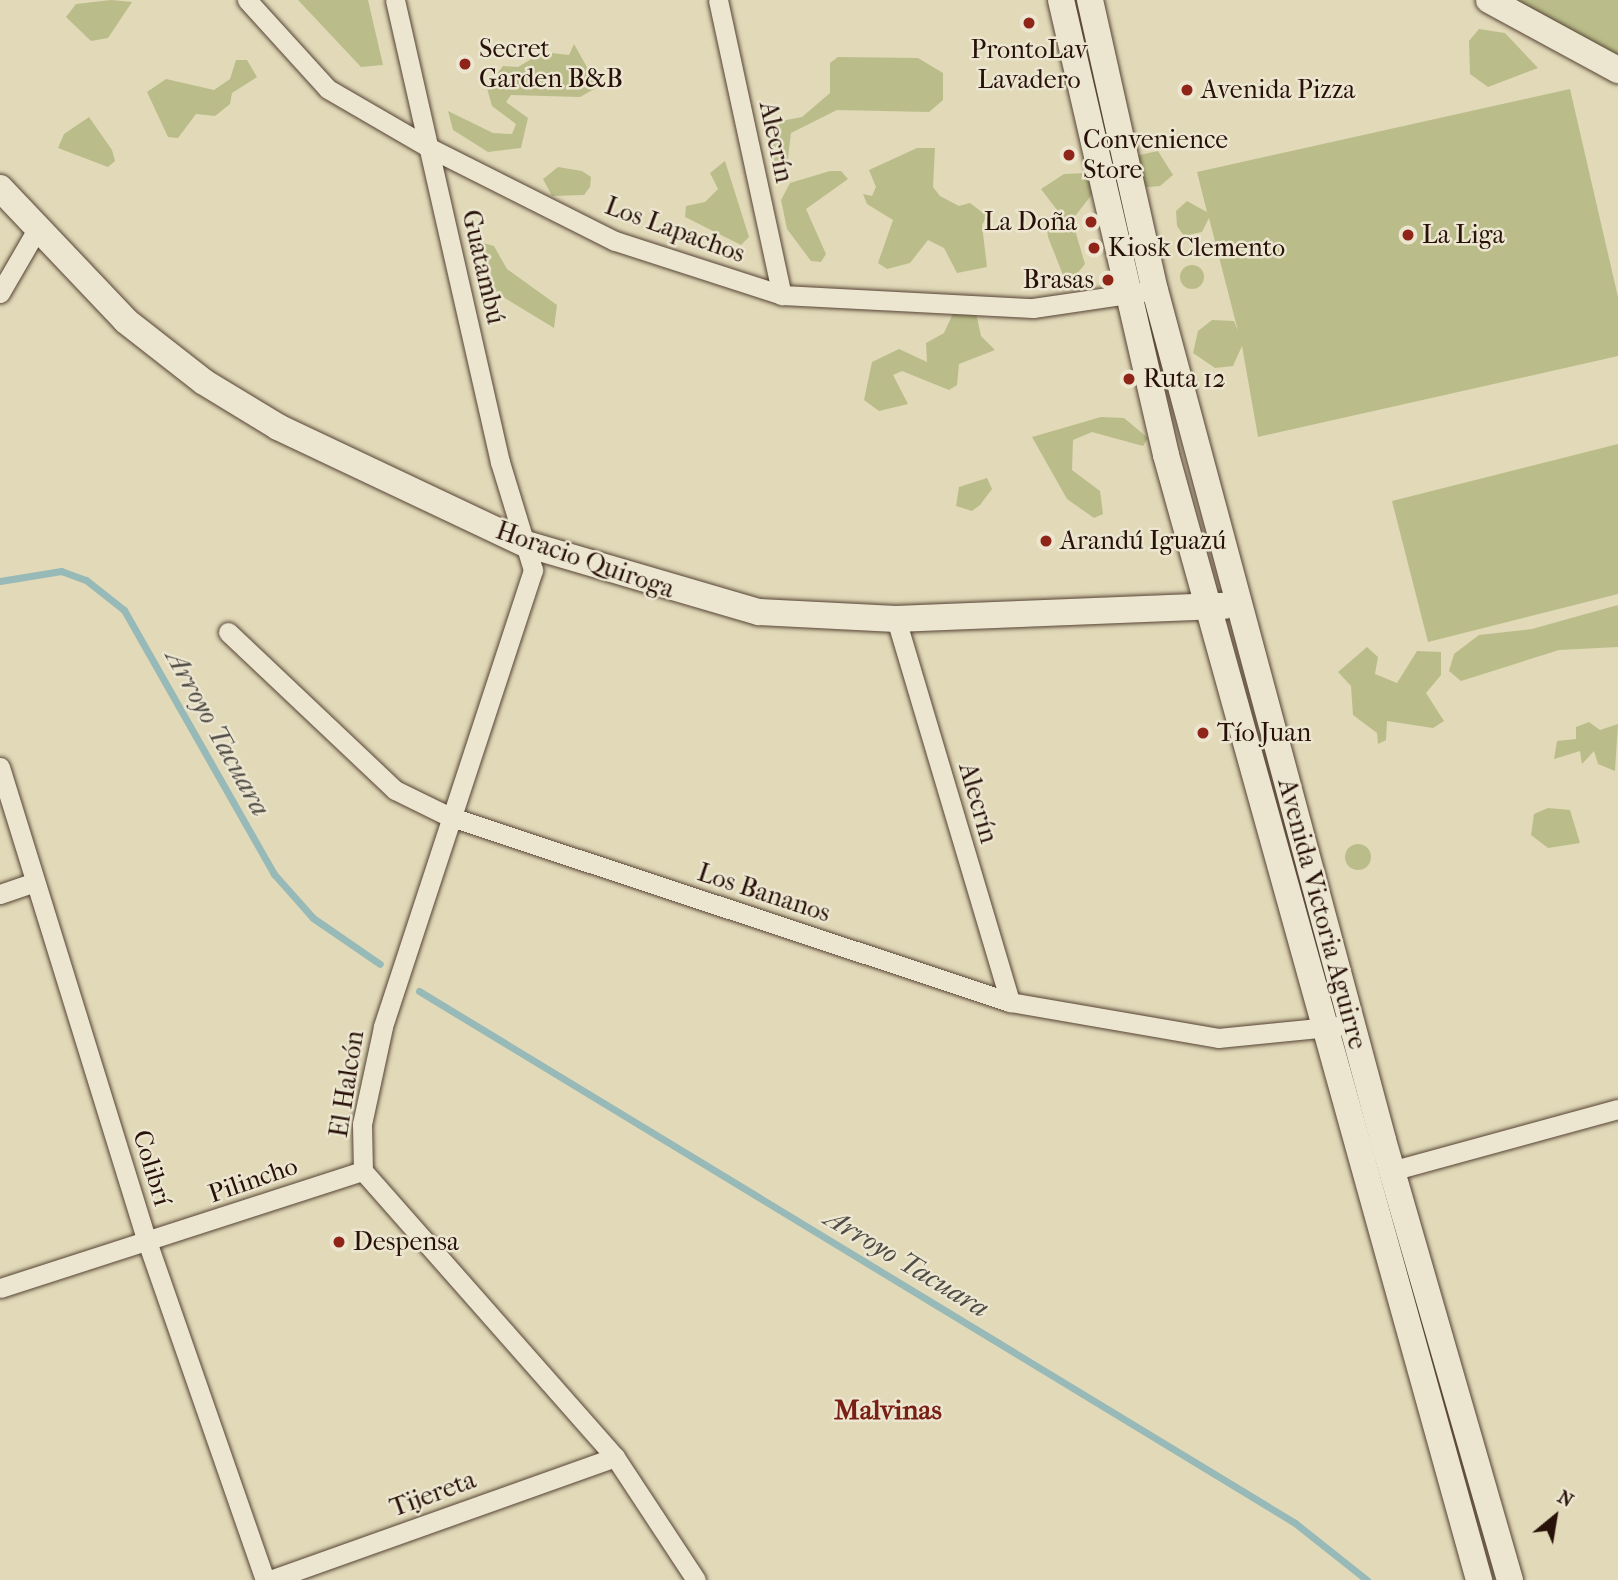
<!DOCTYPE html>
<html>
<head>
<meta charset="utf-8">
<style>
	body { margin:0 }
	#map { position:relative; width:1618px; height:1580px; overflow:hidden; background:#e1d9b8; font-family:"IM FELL French Canon",serif }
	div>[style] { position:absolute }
	.green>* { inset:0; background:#babd89 }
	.round { border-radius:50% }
	.stream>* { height:7px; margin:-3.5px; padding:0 3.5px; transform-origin:3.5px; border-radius:3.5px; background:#97b9b7 }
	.roads { filter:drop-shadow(0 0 2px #564334) drop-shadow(0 0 2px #564334) }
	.minor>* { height:19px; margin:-9.5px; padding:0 9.5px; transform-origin:9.5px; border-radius:9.5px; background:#ece6d1 }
	.secondary>* { height:26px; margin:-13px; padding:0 13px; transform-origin:13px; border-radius:13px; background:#ece6d1 }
	.dots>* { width:19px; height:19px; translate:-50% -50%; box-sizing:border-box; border:4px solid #ece6d1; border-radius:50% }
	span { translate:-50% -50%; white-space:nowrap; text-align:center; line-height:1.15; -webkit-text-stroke:5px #ece6d1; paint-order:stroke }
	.poi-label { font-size:26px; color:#281108 }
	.left { translate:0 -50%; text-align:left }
	.right { translate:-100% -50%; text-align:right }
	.street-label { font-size:26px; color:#281108 }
	.water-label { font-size:28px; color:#4f4c45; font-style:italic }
	.neighbourhood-label { font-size:28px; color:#7a1f14; font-weight:700 }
	.north { position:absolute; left:1520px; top:1482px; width:70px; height:70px; -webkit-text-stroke:5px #ece6d1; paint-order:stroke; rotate:30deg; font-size:19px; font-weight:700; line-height:28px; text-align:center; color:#281108 }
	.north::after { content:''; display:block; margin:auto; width:24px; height:32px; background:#281108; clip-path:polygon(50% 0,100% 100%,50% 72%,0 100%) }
</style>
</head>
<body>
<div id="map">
	<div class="green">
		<div style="clip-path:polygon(111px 0,132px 2px,108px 38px,91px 41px,66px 17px,76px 4px)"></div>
		<div style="clip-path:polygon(298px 0,368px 0,383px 65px,361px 67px)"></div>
		<div style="clip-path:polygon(1489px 0,1618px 0,1618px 70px)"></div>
		<div style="clip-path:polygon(1479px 29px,1505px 33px,1538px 68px,1488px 87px,1470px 74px,1469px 41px)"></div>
		<div style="clip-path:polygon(574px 44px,598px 87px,580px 97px,511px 95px,506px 102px,528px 118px,521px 148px,488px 152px,453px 130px,448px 111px,493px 133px,512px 134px,516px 124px,492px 106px,487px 88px,503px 66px,518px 67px,543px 52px,569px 55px)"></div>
		<div style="clip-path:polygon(838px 57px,918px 58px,943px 73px,943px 100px,929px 112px,837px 110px,791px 133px,786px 173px,775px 170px,771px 138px,781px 121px,802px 117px,830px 93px,830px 63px)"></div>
		<div style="clip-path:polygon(236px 60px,247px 60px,257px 77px,232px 93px,230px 104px,215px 116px,196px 114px,178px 138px,168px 137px,147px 92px,166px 79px,214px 90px,230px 79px)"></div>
		<div style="clip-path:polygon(1570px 89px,1618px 297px,1618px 356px,1258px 437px,1242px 346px,1233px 366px,1215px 368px,1193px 353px,1198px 331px,1212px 320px,1234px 321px,1238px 331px,1209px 218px,1202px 232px,1184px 236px,1177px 226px,1176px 211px,1187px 201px,1207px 212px,1197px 172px)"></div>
		<div style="clip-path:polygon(89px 117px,112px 150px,115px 161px,108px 167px,58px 148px,64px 134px)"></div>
		<div style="clip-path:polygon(917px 148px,935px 148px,933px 187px,940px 196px,959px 206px,970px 203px,987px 216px,982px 225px,987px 267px,957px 273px,944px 248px,928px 240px,910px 263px,887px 269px,878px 263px,893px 220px,867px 204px,863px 194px,872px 196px,876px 187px,869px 170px)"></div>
		<div style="clip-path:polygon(1158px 151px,1173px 175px,1160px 186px,1137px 188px,1126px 158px)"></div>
		<div style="clip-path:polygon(725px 161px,749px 237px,741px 245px,685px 217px,686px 206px,705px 202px,718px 189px,710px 173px)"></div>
		<div style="clip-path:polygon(558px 167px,582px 171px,591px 177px,590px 187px,584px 195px,552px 196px,543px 179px)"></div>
		<div style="clip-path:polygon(830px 171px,841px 171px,848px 179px,806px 209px,826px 254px,821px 262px,811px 261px,787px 229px,781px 200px,790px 183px)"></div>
		<div style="clip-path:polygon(1086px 173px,1096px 177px,1097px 188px,1072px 220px,1085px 264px,1072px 280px,1063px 275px,1048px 237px,1047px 226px,1060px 214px,1041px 189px,1064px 174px)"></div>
		<div style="clip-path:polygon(476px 241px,494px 246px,507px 269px,557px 305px,554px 328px,495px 292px,489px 265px,474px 250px)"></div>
		<div class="round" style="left:1180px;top:265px;width:24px;height:24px"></div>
		<div style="clip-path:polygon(956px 307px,975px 308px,981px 336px,995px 350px,959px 364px,957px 385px,949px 390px,902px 371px,893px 375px,908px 404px,879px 411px,864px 400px,872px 362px,899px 349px,927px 362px,926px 343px,944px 333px)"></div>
		<div style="clip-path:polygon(1101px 417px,1124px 418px,1148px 438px,1143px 446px,1092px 432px,1073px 440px,1072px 470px,1100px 491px,1103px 514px,1094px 518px,1067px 499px,1032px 437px)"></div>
		<div style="clip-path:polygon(1618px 444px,1618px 594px,1428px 642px,1392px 501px)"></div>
		<div style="clip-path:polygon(987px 478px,992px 489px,980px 505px,972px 511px,956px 506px,959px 487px)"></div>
		<div style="clip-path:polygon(1618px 605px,1618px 647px,1559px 650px,1461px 681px,1449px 671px,1454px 654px,1479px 635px,1532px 629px)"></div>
		<div style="clip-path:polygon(1367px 647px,1378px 657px,1375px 674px,1397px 683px,1417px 651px,1441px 652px,1441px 675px,1426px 693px,1444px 721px,1433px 728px,1387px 721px,1386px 740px,1378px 744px,1377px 733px,1353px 715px,1351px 686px,1338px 672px)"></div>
		<div style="clip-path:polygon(1589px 722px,1600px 730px,1618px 724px,1615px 771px,1598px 764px,1594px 751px,1582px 764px,1580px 751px,1554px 759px,1557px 741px,1576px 739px,1576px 727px)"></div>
		<div style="clip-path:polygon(1548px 808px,1570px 810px,1580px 843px,1548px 848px,1531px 835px,1534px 814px)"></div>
		<div class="round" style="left:1345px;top:844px;width:26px;height:26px"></div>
	</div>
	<div class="stream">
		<div style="left:0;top:581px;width:62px;rotate:-9.3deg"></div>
		<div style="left:61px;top:571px;width:27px;rotate:20deg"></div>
		<div style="left:86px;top:580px;width:48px;rotate:38.3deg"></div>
		<div style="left:124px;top:610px;width:304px;rotate:60.4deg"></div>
		<div style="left:274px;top:874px;width:59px;rotate:48.4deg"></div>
		<div style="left:313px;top:918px;width:81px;rotate:34.5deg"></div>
		<div style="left:419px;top:991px;width:1025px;rotate:31.27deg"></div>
		<div style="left:1295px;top:1523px;width:92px;rotate:38.4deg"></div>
	</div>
	<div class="roads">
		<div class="minor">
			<div style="left:247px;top:0;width:120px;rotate:47.7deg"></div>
			<div style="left:328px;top:89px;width:116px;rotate:30.1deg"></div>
			<div style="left:428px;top:147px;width:209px;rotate:26.7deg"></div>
			<div style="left:615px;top:241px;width:176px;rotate:17.9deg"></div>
			<div style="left:782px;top:295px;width:251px;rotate:3deg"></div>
			<div style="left:1033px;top:308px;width:123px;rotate:-8.4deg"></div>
			<div style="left:395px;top:0;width:474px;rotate:77.2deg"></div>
			<div style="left:500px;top:462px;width:113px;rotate:73deg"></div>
			<div style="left:533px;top:570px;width:481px;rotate:108.2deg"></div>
			<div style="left:383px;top:1027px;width:99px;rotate:102.2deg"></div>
			<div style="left:362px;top:1124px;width:47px;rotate:88.8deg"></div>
			<div style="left:363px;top:1171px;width:381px;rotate:48.6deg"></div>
			<div style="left:615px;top:1457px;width:147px;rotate:56.6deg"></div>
			<div style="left:718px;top:0;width:302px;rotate:77.8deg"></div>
			<div style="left:0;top:293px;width:72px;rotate:-59.9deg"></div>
			<div style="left:896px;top:619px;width:400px;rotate:73.4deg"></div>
			<div style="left:228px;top:632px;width:230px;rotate:43.4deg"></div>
			<div style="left:395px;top:790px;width:59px;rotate:26.1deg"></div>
			<div style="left:448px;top:816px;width:592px;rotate:18.31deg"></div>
			<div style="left:1010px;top:1002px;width:211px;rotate:9.8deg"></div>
			<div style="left:1218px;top:1038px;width:121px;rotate:-5.7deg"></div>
			<div style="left:0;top:767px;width:499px;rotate:72.8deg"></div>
			<div style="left:148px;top:1244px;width:356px;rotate:70.8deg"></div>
			<div style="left:0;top:894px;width:37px;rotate:-19deg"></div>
			<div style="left:1391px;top:1171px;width:235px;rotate:-15.3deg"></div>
			<div style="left:0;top:1288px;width:381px;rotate:-17.9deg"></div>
			<div style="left:270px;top:1580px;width:366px;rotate:-19.6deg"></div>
		</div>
		<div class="secondary">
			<div style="left:1061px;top:0;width:467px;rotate:77deg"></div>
			<div style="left:1166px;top:455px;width:1168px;rotate:74.45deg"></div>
			<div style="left:1090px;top:0;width:297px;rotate:77.4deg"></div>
			<div style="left:1155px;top:290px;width:880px;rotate:74.98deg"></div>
			<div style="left:1383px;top:1140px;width:458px;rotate:73.9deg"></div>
			<div style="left:1489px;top:0;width:147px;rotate:28.5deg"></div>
			<div style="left:0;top:188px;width:183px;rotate:46.5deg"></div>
			<div style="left:126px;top:321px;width:99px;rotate:38deg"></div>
			<div style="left:204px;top:382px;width:87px;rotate:31.3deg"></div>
			<div style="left:278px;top:427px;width:274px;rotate:25.3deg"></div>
			<div style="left:526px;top:544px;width:243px;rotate:16.3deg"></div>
			<div style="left:759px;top:612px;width:137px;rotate:2.9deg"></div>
			<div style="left:896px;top:619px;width:329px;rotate:-2.3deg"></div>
		</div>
	</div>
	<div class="dots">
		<div style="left:1029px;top:23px;background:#8f2418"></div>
		<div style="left:465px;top:64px;background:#8f2418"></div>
		<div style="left:1187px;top:90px;background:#8f2418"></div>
		<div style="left:1069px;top:155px;background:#8f2418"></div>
		<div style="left:1091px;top:222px;background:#8f2418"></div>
		<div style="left:1408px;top:235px;background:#8f2418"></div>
		<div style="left:1094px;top:248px;background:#8f2418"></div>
		<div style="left:1108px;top:280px;background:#8f2418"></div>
		<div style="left:1129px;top:379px;background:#8f2418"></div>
		<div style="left:1046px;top:541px;background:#8f2418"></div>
		<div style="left:1203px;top:733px;background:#8f2418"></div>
		<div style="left:339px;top:1242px;background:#8f2418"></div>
	</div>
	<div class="poi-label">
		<span class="left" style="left:479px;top:64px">Secret<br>Garden B&amp;B</span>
		<span style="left:1029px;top:65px">ProntoLav<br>Lavadero</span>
		<span class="left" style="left:1201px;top:90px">Avenida Pizza</span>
		<span class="left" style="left:1083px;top:155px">Convenience<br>Store</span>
		<span class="right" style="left:1077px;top:222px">La Doña</span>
		<span class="left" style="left:1422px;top:235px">La Liga</span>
		<span class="left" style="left:1108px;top:248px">Kiosk Clemento</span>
		<span class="right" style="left:1094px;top:280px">Brasas</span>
		<span class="left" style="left:1143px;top:379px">Ruta 12</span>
		<span class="left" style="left:1060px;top:541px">Arandú Iguazú</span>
		<span class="left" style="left:1217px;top:733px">Tío Juan</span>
		<span class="left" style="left:353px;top:1242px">Despensa</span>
	</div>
	<div class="street-label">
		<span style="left:776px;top:142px;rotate:78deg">Alecrín</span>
		<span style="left:675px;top:230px;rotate:20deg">Los Lapachos</span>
		<span style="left:483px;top:267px;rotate:77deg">Guatambú</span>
		<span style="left:585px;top:560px;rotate:19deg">Horacio Quiroga</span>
		<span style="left:978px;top:803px;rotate:74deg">Alecrín</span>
		<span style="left:764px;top:893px;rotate:18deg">Los Bananos</span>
		<span style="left:1322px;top:914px;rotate:75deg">Avenida Victoria Aguirre</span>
		<span style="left:347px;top:1084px;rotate:-81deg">El Halcón</span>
		<span style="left:152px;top:1168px;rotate:73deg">Colibrí</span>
		<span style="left:253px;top:1180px;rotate:-19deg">Pilincho</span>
		<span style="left:433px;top:1494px;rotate:-20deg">Tijereta</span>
	</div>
	<div class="water-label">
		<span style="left:218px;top:733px;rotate:61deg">Arroyo Tacuara</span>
		<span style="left:907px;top:1263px;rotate:31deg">Arroyo Tacuara</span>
	</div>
	<div class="neighbourhood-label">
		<span style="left:888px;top:1410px">Malvinas</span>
	</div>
	<div class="north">N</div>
</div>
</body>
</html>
